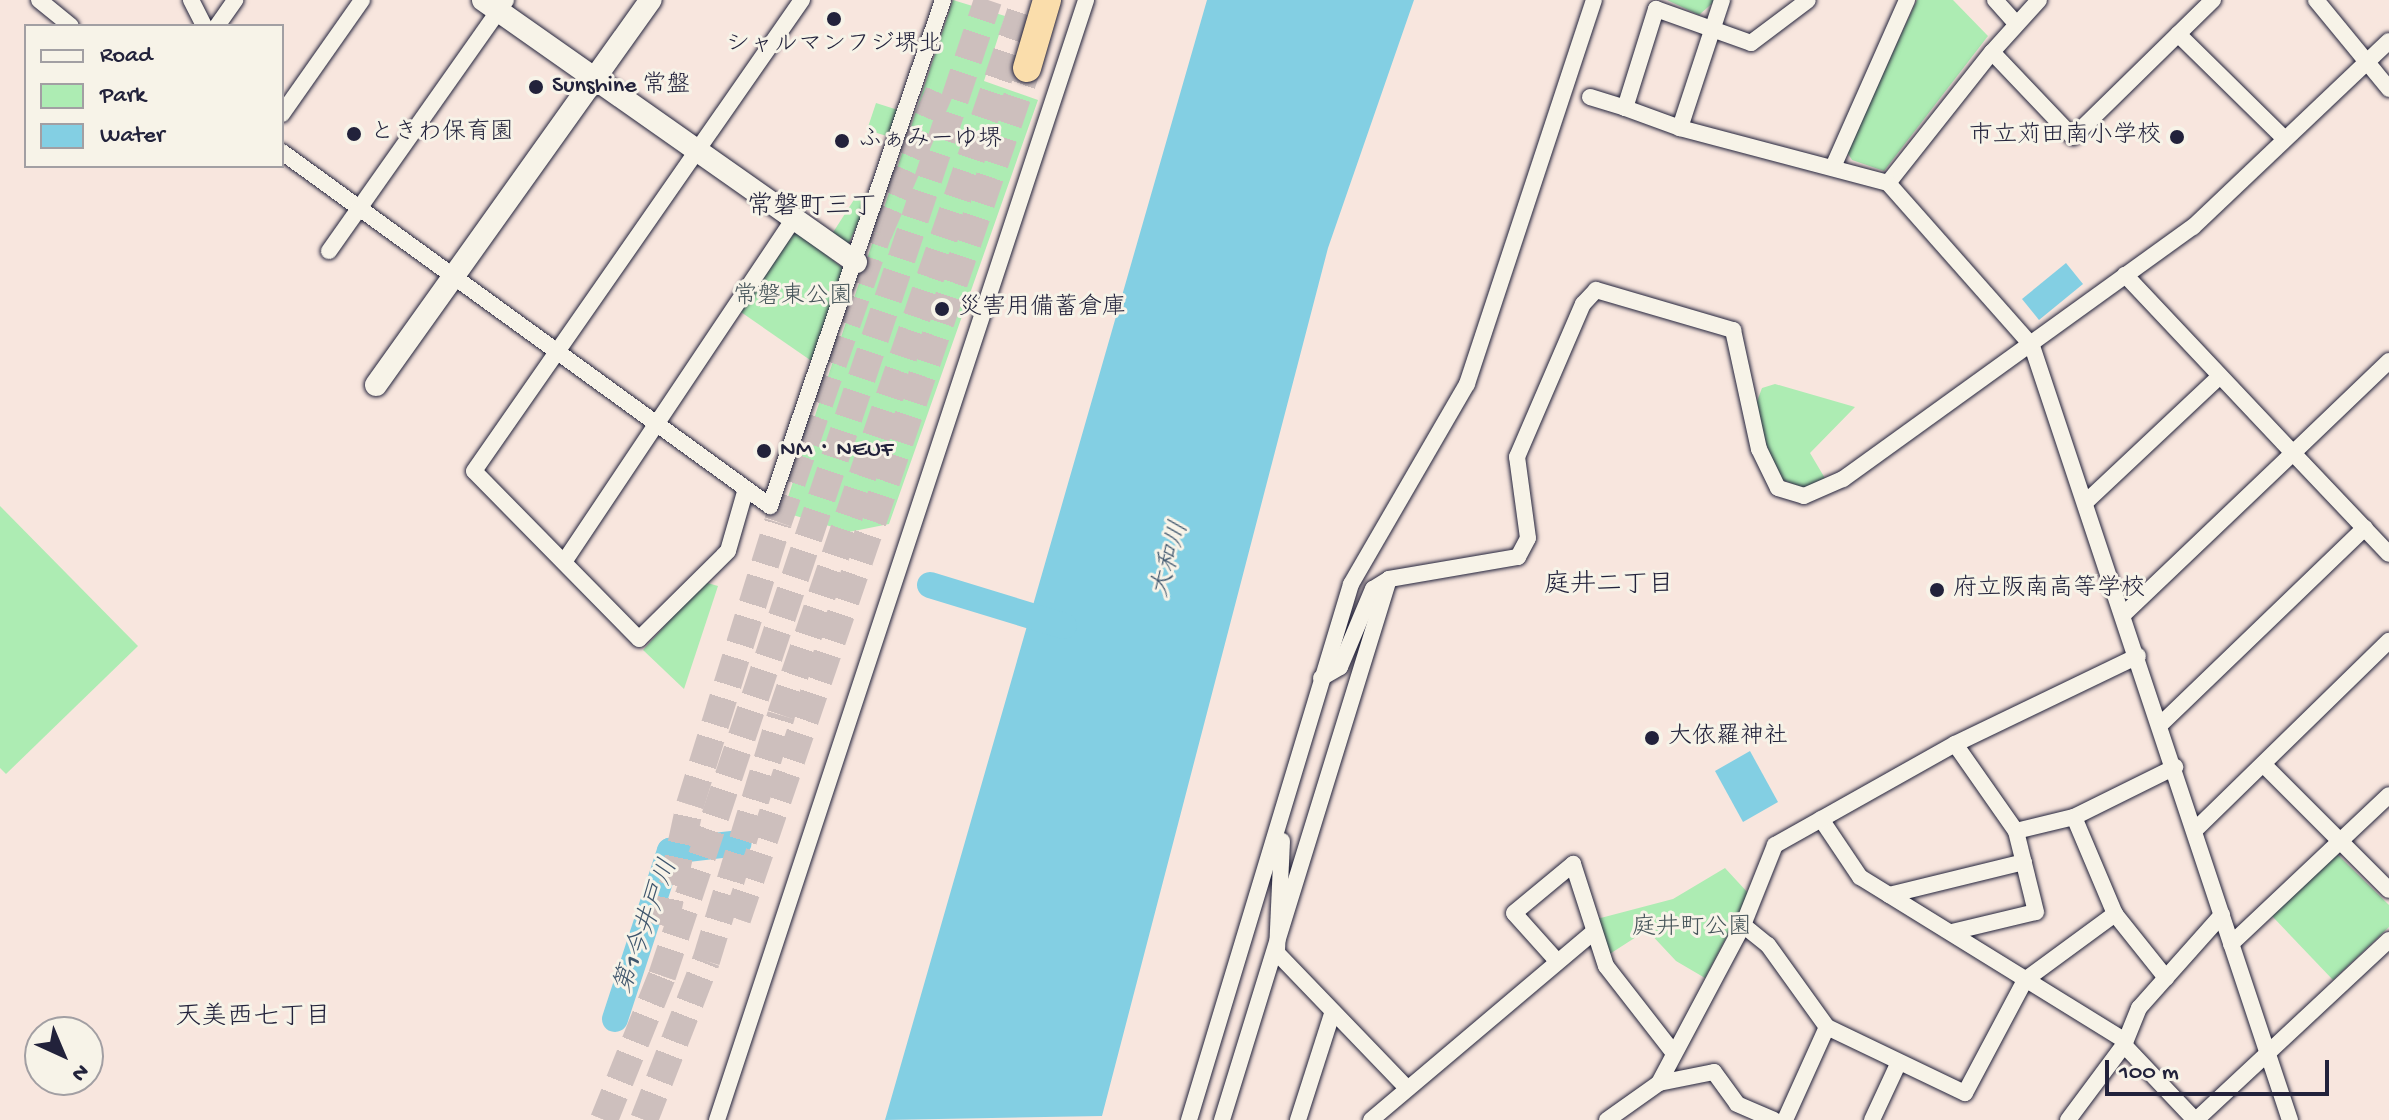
<!DOCTYPE html>
<html>
<head>
<meta charset="utf-8">
<style>
	body { margin:0 }
	#map { position:relative; width:2389px; height:1120px; overflow:hidden; background:#f8e6de; font-family:"Gochi Hand","Klee One",sans-serif }
	div>[style] { position:absolute }
	.green>* { inset:0; background:#adecb3 }
	.water>* { inset:0; background:#83cfe3 }
	.river>* { height:26px; margin:-13px; padding:0 13px; transform-origin:13px; border-radius:13px; background:#83cfe3 }
	.highway-tunnel>* { height:28px; margin-top:-14px; transform-origin:0; background:repeating-linear-gradient(90deg,#cdbfbd 0 28px,transparent 0 42px) }
	.roads { filter:drop-shadow(0 0 2px #22223b) drop-shadow(0 0 2px #22223b) }
	.street>* { height:16px; margin:-8px; padding:0 8px; transform-origin:8px; border-radius:8px; background:#f7f3e8 }
	.secondary>* { height:22px; margin:-11px; padding:0 11px; transform-origin:11px; border-radius:11px; background:#f7f3e8 }
	.highway>* { height:28px; margin:-14px; padding:0 14px; transform-origin:14px; border-radius:14px; background:#faddab }
	.dots>* { width:22px; height:22px; translate:-50% -50%; box-sizing:border-box; border:4px solid #f7f3e8; border-radius:50% }
	span { translate:-50% -50%; white-space:nowrap; text-align:center; line-height:1.15; -webkit-text-stroke:6px #f7f3e8; paint-order:stroke }
	.poi-label { font-size:24px; color:#22223b }
	.left { translate:0 -50%; text-align:left }
	.right { translate:-100% -50%; text-align:right }
	.park-label { font-size:24px; color:#455459 }
	.neighbourhood-label { font-size:26px; color:#22223b }
	.water-label { font-size:26px; color:#3f566d; font-style:italic }
	.legend { position:absolute; left:24px; top:24px; width:260px; height:144px; box-sizing:border-box; background:#f7f3e8; border:2px solid #a29fa3; margin:0; padding:10px 14px; list-style:none; font-size:24px; color:#22223b }
	.legend li { display:flex; align-items:center; gap:16px; height:40px }
	.legend b { width:40px; border:2px solid #a29fa3 }
	.north { position:absolute; left:24px; top:1016px; width:80px; height:80px; box-sizing:border-box; background:#f7f3e8; border:2px solid #a29fa3; border-radius:50%; rotate:136deg; font-size:22px; font-weight:700; line-height:32px; text-align:center; color:#22223b }
	.north::after { content:''; display:block; margin:auto; width:28px; height:36px; background:#22223b; clip-path:polygon(50% 0,100% 100%,50% 72%,0 100%) }
	.scale { position:absolute; left:2105px; top:1060px; width:224px; height:36px; box-sizing:border-box; border:4px solid #22223b; border-top:0; padding-left:10px; font-size:24px; line-height:28px; white-space:nowrap; color:#22223b; -webkit-text-stroke:6px #f7f3e8; paint-order:stroke }
</style>
</head>
<body>
<div id="map">
	<div class="green">
		<div style="clip-path:polygon(953px 0,1005px 16px,984px 81px,1038px 100px,889px 524px,849px 532px,783px 512px)"></div>
		<div style="clip-path:polygon(1667px 0,1716px 0,1699px 15px)"></div>
		<div style="clip-path:polygon(1917px 0,1953px 0,1988px 36px,1884px 171px,1852px 160px,1847px 152px)"></div>
		<div style="clip-path:polygon(876px 103px,898px 110px,890px 137px,867px 130px)"></div>
		<div style="clip-path:polygon(857px 195px,869px 199px,848px 245px,832px 234px)"></div>
		<div style="clip-path:polygon(796px 231px,844px 269px,813px 362px,738px 310px)"></div>
		<div style="clip-path:polygon(1775px 384px,1855px 407px,1810px 453px,1826px 480px,1807px 489px,1780px 479px,1767px 447px,1756px 404px,1762px 388px)"></div>
		<div style="clip-path:polygon(0 506px,138px 646px,6px 774px,0 768px)"></div>
		<div style="clip-path:polygon(704px 582px,718px 586px,684px 689px,643px 650px)"></div>
		<div style="clip-path:polygon(2337px 854px,2389px 905px,2389px 927px,2333px 980px,2272px 916px)"></div>
		<div style="clip-path:polygon(1725px 868px,1749px 894px,1705px 978px,1676px 961px,1647px 930px,1605px 957px,1593px 920px,1673px 899px)"></div>
	</div>
	<div class="water">
		<div style="clip-path:polygon(1207px 0,1414px 0,1328px 248px,1102px 1116px,885px 1120px)"></div>
		<div style="clip-path:polygon(2066px 263px,2083px 284px,2039px 320px,2022px 299px)"></div>
		<div style="clip-path:polygon(1750px 751px,1778px 802px,1743px 822px,1715px 771px)"></div>
	</div>
	<div class="river">
		<div style="left:930px;top:585px;width:140px;rotate:17deg"></div>
		<div style="left:615px;top:1019px;width:177px;rotate:-71.9deg"></div>
		<div style="left:670px;top:851px;width:69px;rotate:-6.6deg"></div>
	</div>
	<div class="highway-tunnel">
		<div style="left:737px;top:919px;width:899px;rotate:-71.18deg"></div>
		<div style="left:664px;top:926px;width:124px;rotate:-77.9deg"></div>
		<div style="left:690px;top:805px;width:296px;rotate:-72.7deg"></div>
		<div style="left:778px;top:522px;width:305px;rotate:-70.9deg"></div>
		<div style="left:878px;top:234px;width:161px;rotate:-66.6deg"></div>
		<div style="left:604px;top:1120px;width:155px;rotate:-68.1deg"></div>
		<div style="left:662px;top:976px;width:1029px;rotate:-71.53deg"></div>
		<div style="left:644px;top:1120px;width:171px;rotate:-68.7deg"></div>
		<div style="left:706px;top:961px;width:257px;rotate:-73deg"></div>
		<div style="left:781px;top:715px;width:755px;rotate:-71.16deg"></div>
	</div>
	<div class="roads">
		<div class="street">
			<div style="left:39px;top:0;width:41px;rotate:39.1deg"></div>
			<div style="left:191px;top:0;width:29px;rotate:63deg"></div>
			<div style="left:1722px;top:0;width:135px;rotate:108.2deg"></div>
			<div style="left:1680px;top:128px;width:215px;rotate:14.8deg"></div>
			<div style="left:1888px;top:183px;width:167px;rotate:-51.6deg"></div>
			<div style="left:1992px;top:52px;width:117px;rotate:46.4deg"></div>
			<div style="left:2073px;top:137px;width:196px;rotate:-44.4deg"></div>
			<div style="left:1995px;top:0;width:31px;rotate:48deg"></div>
			<div style="left:2316px;top:0;width:115px;rotate:50.6deg"></div>
			<div style="left:217px;top:26px;width:32px;rotate:-55deg"></div>
			<div style="left:2178px;top:34px;width:150px;rotate:44.5deg"></div>
			<div style="left:1992px;top:52px;width:70px;rotate:-47.9deg"></div>
			<div style="left:1590px;top:97px;width:37px;rotate:17deg"></div>
			<div style="left:282px;top:114px;width:139px;rotate:-54.9deg"></div>
			<div style="left:1680px;top:128px;width:59px;rotate:-160deg"></div>
			<div style="left:1625px;top:108px;width:104px;rotate:-72.6deg"></div>
			<div style="left:1656px;top:9px;width:101px;rotate:19.7deg"></div>
			<div style="left:1751px;top:43px;width:71px;rotate:-37deg"></div>
			<div style="left:282px;top:152px;width:603px;rotate:35.96deg"></div>
			<div style="left:770px;top:506px;width:535px;rotate:-71.12deg"></div>
			<div style="left:1833px;top:167px;width:183px;rotate:-66.1deg"></div>
			<div style="left:1888px;top:183px;width:217px;rotate:48.5deg"></div>
			<div style="left:2032px;top:346px;width:816px;rotate:71.57deg"></div>
			<div style="left:329px;top:251px;width:307px;rotate:-54.8deg"></div>
			<div style="left:2389px;top:361px;width:133px;rotate:136.2deg"></div>
			<div style="left:2293px;top:453px;width:139px;rotate:46.5deg"></div>
			<div style="left:745px;top:492px;width:61px;rotate:106.1deg"></div>
			<div style="left:728px;top:551px;width:125px;rotate:135.3deg"></div>
			<div style="left:639px;top:639px;width:235px;rotate:-134.5deg"></div>
			<div style="left:474px;top:471px;width:574px;rotate:-55.15deg"></div>
			<div style="left:2088px;top:500px;width:180px;rotate:-43.2deg"></div>
			<div style="left:564px;top:562px;width:413px;rotate:-56.2deg"></div>
			<div style="left:2124px;top:614px;width:233px;rotate:-43.6deg"></div>
			<div style="left:2293px;top:453px;width:245px;rotate:-133.3deg"></div>
			<div style="left:1321px;top:678px;width:22px;rotate:-30deg"></div>
			<div style="left:1340px;top:667px;width:85px;rotate:-67.1deg"></div>
			<div style="left:1373px;top:589px;width:19px;rotate:-32deg"></div>
			<div style="left:2161px;top:724px;width:283px;rotate:-43.9deg"></div>
			<div style="left:1955px;top:744px;width:106px;rotate:55deg"></div>
			<div style="left:2016px;top:831px;width:60px;rotate:-13.6deg"></div>
			<div style="left:2074px;top:817px;width:113px;rotate:-26.3deg"></div>
			<div style="left:2265px;top:766px;width:175px;rotate:45deg"></div>
			<div style="left:2074px;top:817px;width:105px;rotate:67.1deg"></div>
			<div style="left:2115px;top:914px;width:82px;rotate:51.4deg"></div>
			<div style="left:1821px;top:819px;width:70px;rotate:56.1deg"></div>
			<div style="left:1860px;top:877px;width:312px;rotate:31.7deg"></div>
			<div style="left:2195px;top:830px;width:271px;rotate:-44.3deg"></div>
			<div style="left:1282px;top:841px;width:112px;rotate:92.6deg"></div>
			<div style="left:1277px;top:953px;width:186px;rotate:46.1deg"></div>
			<div style="left:1889px;top:895px;width:139px;rotate:-13.7deg"></div>
			<div style="left:1743px;top:925px;width:32px;rotate:39deg"></div>
			<div style="left:1768px;top:945px;width:101px;rotate:54.3deg"></div>
			<div style="left:1827px;top:1027px;width:153px;rotate:25.6deg"></div>
			<div style="left:1965px;top:1093px;width:128px;rotate:-62deg"></div>
			<div style="left:2025px;top:980px;width:112px;rotate:-36.3deg"></div>
			<div style="left:1952px;top:932px;width:86px;rotate:-13.4deg"></div>
			<div style="left:2036px;top:912px;width:83px;rotate:-103.9deg"></div>
			<div style="left:2231px;top:944px;width:217px;rotate:-43.3deg"></div>
			<div style="left:1557px;top:961px;width:64px;rotate:-131.9deg"></div>
			<div style="left:1514px;top:913px;width:77px;rotate:-39.7deg"></div>
			<div style="left:1573px;top:864px;width:107px;rotate:72.1deg"></div>
			<div style="left:1606px;top:966px;width:109px;rotate:52.1deg"></div>
			<div style="left:2124px;top:1045px;width:103px;rotate:46.6deg"></div>
			<div style="left:1659px;top:1083px;width:56px;rotate:-11.3deg"></div>
			<div style="left:1714px;top:1072px;width:39px;rotate:54deg"></div>
			<div style="left:1737px;top:1104px;width:40px;rotate:23.4deg"></div>
			<div style="left:717px;top:1120px;width:1179px;rotate:-71.76deg"></div>
			<div style="left:1189px;top:1120px;width:560px;rotate:-73.18deg"></div>
			<div style="left:1351px;top:584px;width:231px;rotate:-59.9deg"></div>
			<div style="left:1467px;top:384px;width:404px;rotate:-71.7deg"></div>
			<div style="left:1222px;top:1120px;width:566px;rotate:-72.85deg"></div>
			<div style="left:1389px;top:579px;width:131px;rotate:-9.7deg"></div>
			<div style="left:1518px;top:557px;width:21px;rotate:-62deg"></div>
			<div style="left:1528px;top:538px;width:82px;rotate:-97.7deg"></div>
			<div style="left:1517px;top:457px;width:167px;rotate:-66.7deg"></div>
			<div style="left:1583px;top:304px;width:19px;rotate:-47deg"></div>
			<div style="left:1596px;top:290px;width:143px;rotate:16.3deg"></div>
			<div style="left:1733px;top:330px;width:122px;rotate:77.7deg"></div>
			<div style="left:1759px;top:449px;width:43px;rotate:64deg"></div>
			<div style="left:1778px;top:488px;width:27px;rotate:17deg"></div>
			<div style="left:1804px;top:496px;width:43px;rotate:-23.6deg"></div>
			<div style="left:1843px;top:479px;width:431px;rotate:-35.8deg"></div>
			<div style="left:2193px;top:227px;width:270px;rotate:-43.5deg"></div>
			<div style="left:1298px;top:1120px;width:111px;rotate:-72.2deg"></div>
			<div style="left:1371px;top:1120px;width:288px;rotate:-40.2deg"></div>
			<div style="left:1607px;top:1120px;width:64px;rotate:-35.4deg"></div>
			<div style="left:1659px;top:1083px;width:179px;rotate:-62deg"></div>
			<div style="left:1743px;top:925px;width:86px;rotate:-68.2deg"></div>
			<div style="left:1775px;top:845px;width:206px;rotate:-29.3deg"></div>
			<div style="left:1955px;top:744px;width:203px;rotate:-25.7deg"></div>
			<div style="left:1785px;top:1120px;width:102px;rotate:-65.7deg"></div>
			<div style="left:1872px;top:1120px;width:62px;rotate:-65.1deg"></div>
			<div style="left:2068px;top:1120px;width:94px;rotate:-53.3deg"></div>
			<div style="left:2124px;top:1045px;width:40px;rotate:-68deg"></div>
			<div style="left:2139px;top:1008px;width:125px;rotate:-48.3deg"></div>
			<div style="left:2196px;top:1120px;width:264px;rotate:-43deg"></div>
		</div>
		<div class="secondary">
			<div style="left:483px;top:0;width:456px;rotate:35.1deg"></div>
			<div style="left:376px;top:385px;width:473px;rotate:-54.5deg"></div>
		</div>
		<div class="highway">
			<div style="left:1027px;top:68px;width:71px;rotate:-73.6deg"></div>
		</div>
	</div>
	<div class="dots">
		<div style="left:834px;top:19px;background:#22223b"></div>
		<div style="left:536px;top:87px;background:#22223b"></div>
		<div style="left:354px;top:134px;background:#22223b"></div>
		<div style="left:2177px;top:137px;background:#22223b"></div>
		<div style="left:842px;top:141px;background:#22223b"></div>
		<div style="left:942px;top:309px;background:#22223b"></div>
		<div style="left:764px;top:451px;background:#22223b"></div>
		<div style="left:1937px;top:590px;background:#22223b"></div>
		<div style="left:1652px;top:738px;background:#22223b"></div>
	</div>
	<div class="poi-label">
		<span style="left:834px;top:46px">シャルマンフジ堺北</span>
		<span class="left" style="left:552px;top:87px">Sunshine 常盤</span>
		<span class="left" style="left:370px;top:134px">ときわ保育園</span>
		<span class="right" style="left:2161px;top:137px">市立苅田南小学校</span>
		<span class="left" style="left:858px;top:141px">ふぁみーゆ堺</span>
		<span class="left" style="left:958px;top:309px">災害用備蓄倉庫</span>
		<span class="left" style="left:780px;top:451px">NM・NEUF</span>
		<span class="left" style="left:1953px;top:590px">府立阪南高等学校</span>
		<span class="left" style="left:1668px;top:738px">大依羅神社</span>
	</div>
	<div class="park-label">
		<span style="left:793px;top:298px">常磐東公園</span>
		<span style="left:1692px;top:929px">庭井町公園</span>
	</div>
	<div class="neighbourhood-label">
		<span style="left:812px;top:209px">常磐町三丁</span>
		<span style="left:1609px;top:587px">庭井二丁目</span>
		<span style="left:253px;top:1019px">天美西七丁目</span>
	</div>
	<div class="water-label">
		<span style="left:1172px;top:560px;rotate:-74deg">大和川</span>
		<span style="left:648px;top:927px;rotate:-70deg">第1今井戸川</span>
	</div>
	<ul class="legend">
	<li><b style="height:10px;background:#f7f3e8"></b>Road</li>
	<li><b style="height:22px;background:#adecb3"></b>Park</li>
	<li><b style="height:22px;background:#83cfe3"></b>Water</li>
	</ul>
	<div class="north">N</div>
	<div class="scale">100 m</div>
</div>
</body>
</html>
